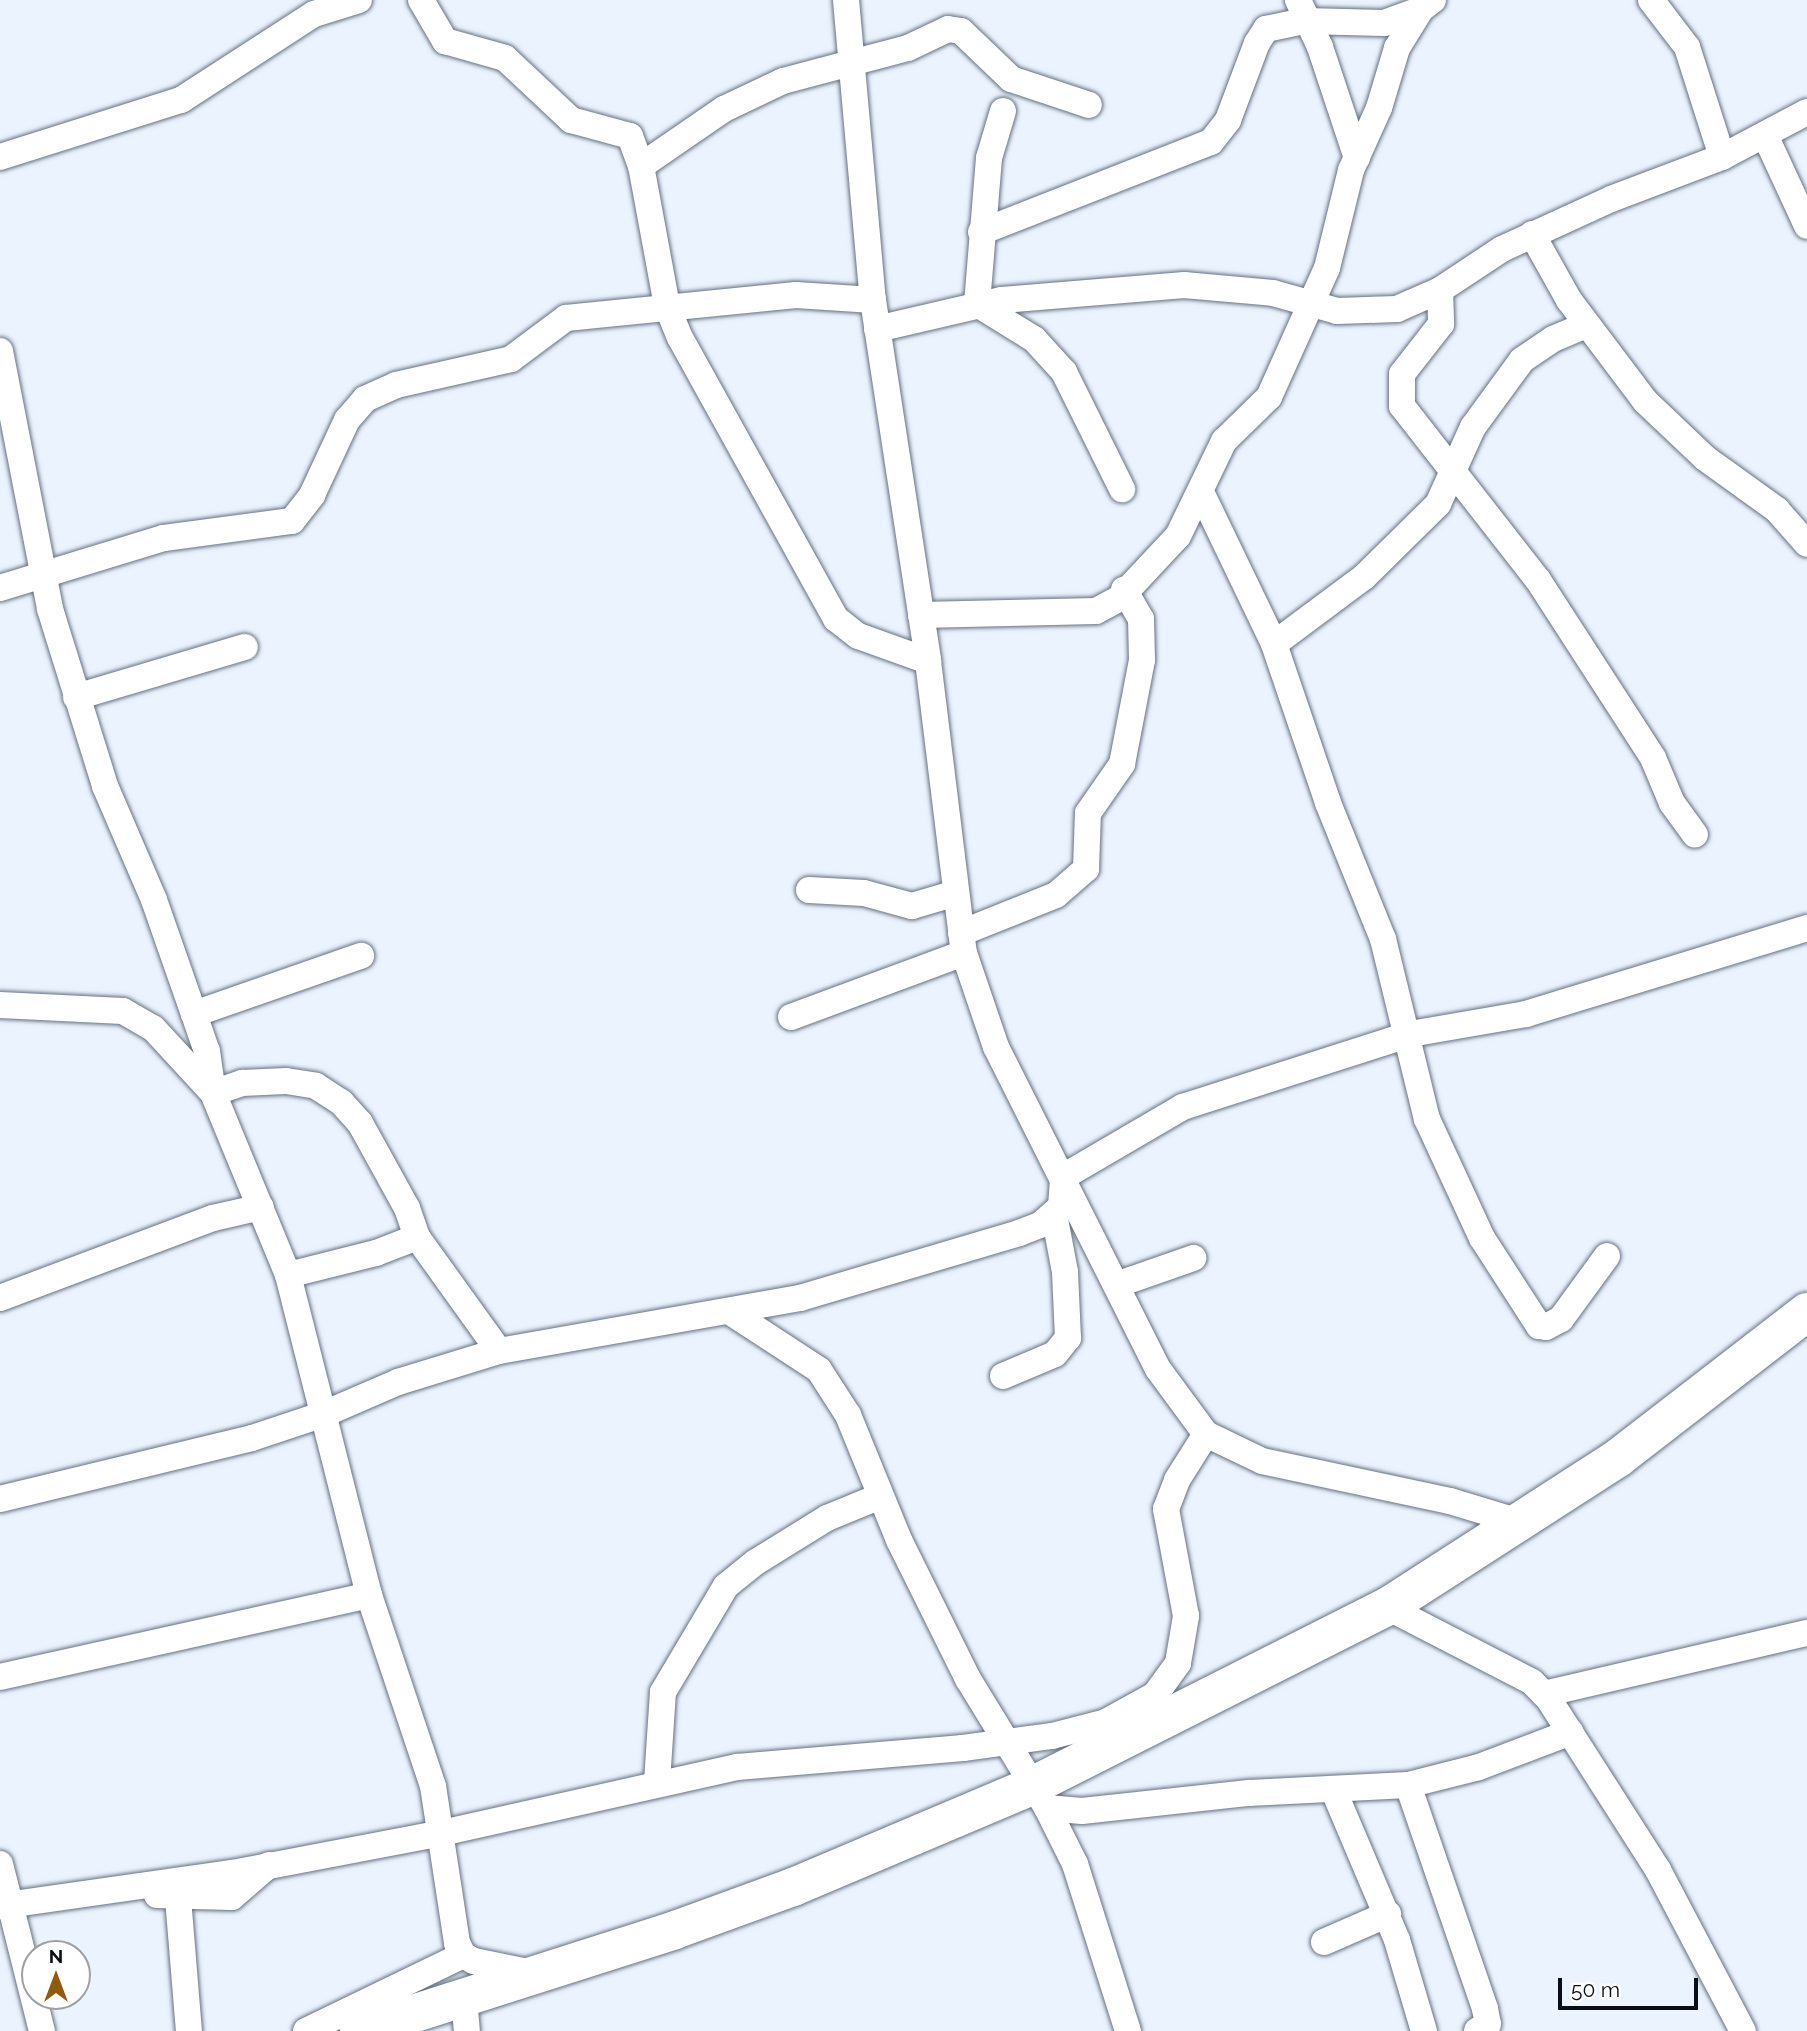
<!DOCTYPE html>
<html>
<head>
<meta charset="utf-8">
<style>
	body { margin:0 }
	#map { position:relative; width:1807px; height:2031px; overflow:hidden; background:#ebf3fe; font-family:Raleway,sans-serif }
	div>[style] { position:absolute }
	.roads { filter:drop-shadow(0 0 2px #657080) drop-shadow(0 0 2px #657080) }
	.minor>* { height:26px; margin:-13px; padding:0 13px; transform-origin:13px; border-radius:13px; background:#fff }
	.highway>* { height:38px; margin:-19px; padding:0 19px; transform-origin:19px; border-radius:19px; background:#fff }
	span { translate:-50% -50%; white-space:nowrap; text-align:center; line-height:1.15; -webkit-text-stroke:7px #fff; paint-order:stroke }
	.north { position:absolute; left:21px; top:1940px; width:70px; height:70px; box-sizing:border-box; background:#fff; border:2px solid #9d9fa1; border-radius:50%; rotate:0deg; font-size:19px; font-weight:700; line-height:28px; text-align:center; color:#0a0e14 }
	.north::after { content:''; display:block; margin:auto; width:24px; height:32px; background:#905b0d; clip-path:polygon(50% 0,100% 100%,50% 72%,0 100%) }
	.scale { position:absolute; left:1558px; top:1978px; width:140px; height:32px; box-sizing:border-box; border:4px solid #0a0e14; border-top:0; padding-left:9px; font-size:21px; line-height:24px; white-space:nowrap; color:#0a0e14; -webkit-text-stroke:5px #fff; paint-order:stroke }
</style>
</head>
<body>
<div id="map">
	<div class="roads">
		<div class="minor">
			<div style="left:421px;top:0;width:48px;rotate:59.7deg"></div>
			<div style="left:445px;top:41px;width:62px;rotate:15.8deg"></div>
			<div style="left:505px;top:58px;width:91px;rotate:43.2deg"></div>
			<div style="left:571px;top:120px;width:61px;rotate:15.2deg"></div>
			<div style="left:630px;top:136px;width:32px;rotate:70deg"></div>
			<div style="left:846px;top:0;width:301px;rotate:84.9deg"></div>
			<div style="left:873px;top:300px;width:365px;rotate:81.3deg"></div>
			<div style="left:928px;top:661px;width:294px;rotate:83deg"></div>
			<div style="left:964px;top:953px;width:99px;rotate:71.2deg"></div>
			<div style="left:996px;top:1047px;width:360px;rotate:63.3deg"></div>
			<div style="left:1158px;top:1369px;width:81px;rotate:53.6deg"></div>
			<div style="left:1206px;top:1434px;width:62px;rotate:25.7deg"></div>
			<div style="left:1262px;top:1461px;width:192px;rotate:12deg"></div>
			<div style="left:1450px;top:1501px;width:69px;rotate:16.9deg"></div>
			<div style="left:1298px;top:0;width:52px;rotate:64.9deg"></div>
			<div style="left:1320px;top:47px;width:117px;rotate:71.6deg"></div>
			<div style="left:1651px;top:0;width:59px;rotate:52.5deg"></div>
			<div style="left:1687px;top:47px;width:115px;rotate:72.3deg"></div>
			<div style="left:1003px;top:111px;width:49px;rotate:106.6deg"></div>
			<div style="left:989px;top:158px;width:146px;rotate:94.7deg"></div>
			<div style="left:977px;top:304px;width:67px;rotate:31.6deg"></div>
			<div style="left:1034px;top:339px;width:45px;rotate:47.7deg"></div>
			<div style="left:1064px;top:372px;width:131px;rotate:63.6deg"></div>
			<div style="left:1765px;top:135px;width:100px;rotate:65.2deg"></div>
			<div style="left:0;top:157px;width:190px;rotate:-17.5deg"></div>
			<div style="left:181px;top:100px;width:158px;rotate:-32.9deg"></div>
			<div style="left:314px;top:14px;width:47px;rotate:-17.3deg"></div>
			<div style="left:981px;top:232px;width:247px;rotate:-21.4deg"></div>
			<div style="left:1211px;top:142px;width:28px;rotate:-52deg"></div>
			<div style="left:1228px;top:120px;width:82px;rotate:-69.4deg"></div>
			<div style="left:1257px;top:43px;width:17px;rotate:-57deg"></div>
			<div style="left:1266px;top:29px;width:40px;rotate:-12deg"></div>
			<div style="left:1305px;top:21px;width:79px;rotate:1.5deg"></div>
			<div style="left:1384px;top:23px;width:38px;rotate:-20deg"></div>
			<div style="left:1532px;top:234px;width:76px;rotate:60.7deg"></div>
			<div style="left:1569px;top:300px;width:126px;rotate:53deg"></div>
			<div style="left:1645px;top:401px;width:83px;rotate:43.5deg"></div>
			<div style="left:1705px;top:458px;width:89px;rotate:35.8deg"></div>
			<div style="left:1777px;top:510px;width:45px;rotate:48.6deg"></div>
			<div style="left:1440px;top:290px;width:34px;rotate:88deg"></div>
			<div style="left:1441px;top:324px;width:63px;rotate:128deg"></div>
			<div style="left:1402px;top:374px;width:32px;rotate:90deg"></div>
			<div style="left:1402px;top:406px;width:221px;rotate:52deg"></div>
			<div style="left:1538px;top:580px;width:212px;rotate:57.1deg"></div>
			<div style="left:1653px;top:758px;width:49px;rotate:67.1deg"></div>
			<div style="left:1672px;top:803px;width:39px;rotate:54deg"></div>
			<div style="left:877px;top:329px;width:128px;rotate:-13.1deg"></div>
			<div style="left:1002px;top:300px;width:183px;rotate:-4.7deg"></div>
			<div style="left:1184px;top:285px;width:89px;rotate:5.1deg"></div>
			<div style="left:1273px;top:293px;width:66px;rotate:15.7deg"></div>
			<div style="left:1337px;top:311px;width:60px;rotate:-1.9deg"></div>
			<div style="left:1397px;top:309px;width:47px;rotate:-23.8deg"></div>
			<div style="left:1440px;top:290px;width:74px;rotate:-33.5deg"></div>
			<div style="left:1502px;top:249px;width:120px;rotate:-24.6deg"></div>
			<div style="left:1611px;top:199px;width:119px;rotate:-20.7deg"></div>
			<div style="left:1722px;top:157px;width:96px;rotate:-27.9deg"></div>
			<div style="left:0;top:351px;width:263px;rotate:79deg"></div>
			<div style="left:50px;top:609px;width:185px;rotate:72.7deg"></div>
			<div style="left:105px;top:786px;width:124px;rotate:66.7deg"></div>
			<div style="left:154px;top:900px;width:121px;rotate:70.7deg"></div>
			<div style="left:194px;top:1014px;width:39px;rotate:71deg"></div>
			<div style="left:207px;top:1051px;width:42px;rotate:81.9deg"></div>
			<div style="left:213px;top:1093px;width:197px;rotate:67.6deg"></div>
			<div style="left:288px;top:1275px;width:330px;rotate:75.8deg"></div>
			<div style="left:369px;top:1595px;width:201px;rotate:71.5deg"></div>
			<div style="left:433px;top:1786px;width:159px;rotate:81.3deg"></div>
			<div style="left:457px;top:1943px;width:13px;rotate:63deg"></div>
			<div style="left:463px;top:1955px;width:13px;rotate:29deg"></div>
			<div style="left:474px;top:1961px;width:60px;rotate:11.5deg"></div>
			<div style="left:1201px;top:492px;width:169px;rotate:64.3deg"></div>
			<div style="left:1274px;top:644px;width:168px;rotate:71.2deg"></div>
			<div style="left:1328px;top:803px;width:147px;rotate:68deg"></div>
			<div style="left:1383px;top:939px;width:185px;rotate:76.3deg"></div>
			<div style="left:1427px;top:1119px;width:131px;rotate:65.2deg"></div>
			<div style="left:1482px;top:1238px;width:105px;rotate:57.1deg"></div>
			<div style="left:1539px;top:1326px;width:7px;rotate:8deg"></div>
			<div style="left:1546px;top:1327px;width:17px;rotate:-28deg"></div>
			<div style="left:1561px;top:1319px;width:78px;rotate:-53.9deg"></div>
			<div style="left:0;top:588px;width:171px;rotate:-17deg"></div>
			<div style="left:164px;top:538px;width:129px;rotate:-7.6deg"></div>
			<div style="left:292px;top:521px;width:33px;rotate:-52deg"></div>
			<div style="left:312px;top:495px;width:83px;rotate:-65deg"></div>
			<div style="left:347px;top:420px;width:28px;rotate:-49deg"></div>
			<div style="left:365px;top:399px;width:34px;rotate:-24deg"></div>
			<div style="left:396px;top:385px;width:118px;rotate:-12.7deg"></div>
			<div style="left:511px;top:359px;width:69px;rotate:-36.7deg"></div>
			<div style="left:566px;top:318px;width:231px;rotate:-5.7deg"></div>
			<div style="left:796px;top:295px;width:77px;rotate:3.7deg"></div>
			<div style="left:921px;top:615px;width:175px;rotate:-1.3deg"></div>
			<div style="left:1096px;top:611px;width:26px;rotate:-28deg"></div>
			<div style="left:1119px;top:599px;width:86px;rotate:-46.9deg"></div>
			<div style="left:1178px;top:536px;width:106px;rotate:-64.2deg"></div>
			<div style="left:1224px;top:441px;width:63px;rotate:-44.4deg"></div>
			<div style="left:1269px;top:397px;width:141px;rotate:-65.8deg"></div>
			<div style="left:1327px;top:268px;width:101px;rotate:-76.2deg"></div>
			<div style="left:1351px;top:170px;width:68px;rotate:-65.7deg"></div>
			<div style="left:1379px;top:108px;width:63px;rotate:-73.3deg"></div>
			<div style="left:1397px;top:48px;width:46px;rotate:-58.4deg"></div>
			<div style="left:1421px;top:9px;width:15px;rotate:-37deg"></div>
			<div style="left:1274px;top:644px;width:112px;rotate:-36.7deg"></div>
			<div style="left:1364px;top:577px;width:104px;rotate:-44.6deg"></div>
			<div style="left:1438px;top:504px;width:85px;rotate:-65.6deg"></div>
			<div style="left:1473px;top:427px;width:83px;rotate:-53.8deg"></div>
			<div style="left:1522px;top:360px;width:37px;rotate:-34deg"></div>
			<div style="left:1553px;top:339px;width:36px;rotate:-23deg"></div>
			<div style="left:928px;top:661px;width:74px;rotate:-160.3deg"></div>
			<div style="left:858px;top:636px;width:28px;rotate:-142deg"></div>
			<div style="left:836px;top:619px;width:321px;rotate:-119deg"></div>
			<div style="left:680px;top:338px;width:35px;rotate:-112deg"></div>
			<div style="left:667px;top:306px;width:142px;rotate:-100.5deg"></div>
			<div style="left:641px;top:166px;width:101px;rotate:-34.5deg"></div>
			<div style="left:724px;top:109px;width:65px;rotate:-25.4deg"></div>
			<div style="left:783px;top:81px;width:129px;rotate:-14.8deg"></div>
			<div style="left:908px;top:48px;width:44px;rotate:-25.4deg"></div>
			<div style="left:948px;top:29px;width:13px;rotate:9deg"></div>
			<div style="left:961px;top:31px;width:69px;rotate:43.8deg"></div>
			<div style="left:1011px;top:79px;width:82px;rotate:18.4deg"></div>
			<div style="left:76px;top:697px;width:176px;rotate:-16.5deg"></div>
			<div style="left:809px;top:890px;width:55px;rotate:3.1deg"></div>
			<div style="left:864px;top:893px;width:50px;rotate:15.2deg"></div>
			<div style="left:912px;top:906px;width:46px;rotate:-16.5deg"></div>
			<div style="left:961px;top:933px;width:102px;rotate:-21.8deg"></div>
			<div style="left:1056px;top:895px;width:40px;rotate:-41deg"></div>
			<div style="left:1086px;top:869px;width:56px;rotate:-88deg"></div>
			<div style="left:1088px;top:813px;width:60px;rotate:-55.2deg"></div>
			<div style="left:1122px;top:764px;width:106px;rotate:-79.1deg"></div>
			<div style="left:1142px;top:660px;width:41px;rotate:-91.4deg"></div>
			<div style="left:1141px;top:619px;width:34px;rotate:-120deg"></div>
			<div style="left:0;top:1005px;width:123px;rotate:2.8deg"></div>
			<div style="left:123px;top:1011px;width:34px;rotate:30deg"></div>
			<div style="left:153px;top:1028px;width:88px;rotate:47.3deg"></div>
			<div style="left:213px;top:1093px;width:31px;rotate:-19deg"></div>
			<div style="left:242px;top:1083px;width:44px;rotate:-2.6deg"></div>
			<div style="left:286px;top:1081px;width:30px;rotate:9deg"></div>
			<div style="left:316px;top:1086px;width:30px;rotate:33deg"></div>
			<div style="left:341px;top:1102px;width:28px;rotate:48deg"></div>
			<div style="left:360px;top:1123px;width:97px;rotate:61.1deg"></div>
			<div style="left:407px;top:1208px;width:31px;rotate:71deg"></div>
			<div style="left:417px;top:1237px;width:140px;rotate:54.3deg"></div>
			<div style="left:194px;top:1014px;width:177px;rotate:-19.2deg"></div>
			<div style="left:791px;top:1017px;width:184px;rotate:-20.3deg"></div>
			<div style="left:288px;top:1275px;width:91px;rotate:-14deg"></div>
			<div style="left:376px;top:1253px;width:44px;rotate:-21.3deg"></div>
			<div style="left:1116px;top:1285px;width:82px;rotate:-19.3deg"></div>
			<div style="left:0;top:1298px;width:228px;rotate:-20.6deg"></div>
			<div style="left:213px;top:1218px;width:49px;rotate:-12.9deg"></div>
			<div style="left:732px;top:1313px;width:104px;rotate:33.2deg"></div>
			<div style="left:819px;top:1370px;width:54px;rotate:57.2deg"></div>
			<div style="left:848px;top:1415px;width:135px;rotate:67.8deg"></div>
			<div style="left:899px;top:1540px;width:155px;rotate:63.6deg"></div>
			<div style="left:968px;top:1679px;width:151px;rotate:58.5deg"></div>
			<div style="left:1047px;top:1808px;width:63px;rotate:63.4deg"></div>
			<div style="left:1075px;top:1864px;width:175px;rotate:72.4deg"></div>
			<div style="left:1003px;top:1376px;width:56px;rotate:-22.9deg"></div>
			<div style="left:1055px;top:1354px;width:21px;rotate:-51deg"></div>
			<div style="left:1068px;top:1338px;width:66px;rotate:-92.6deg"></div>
			<div style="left:1065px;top:1272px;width:59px;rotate:-100.7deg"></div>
			<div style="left:0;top:1499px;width:259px;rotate:-13.6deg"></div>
			<div style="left:252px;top:1438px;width:76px;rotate:-18.4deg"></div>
			<div style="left:324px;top:1414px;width:81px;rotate:-23.4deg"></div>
			<div style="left:398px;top:1382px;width:106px;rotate:-17.1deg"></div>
			<div style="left:499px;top:1351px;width:306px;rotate:-10deg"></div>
			<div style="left:800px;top:1298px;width:228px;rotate:-16.5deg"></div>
			<div style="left:1019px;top:1233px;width:22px;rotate:-21deg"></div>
			<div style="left:1040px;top:1225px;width:28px;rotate:-41deg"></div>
			<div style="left:1061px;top:1207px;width:30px;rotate:-86deg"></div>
			<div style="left:1063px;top:1177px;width:139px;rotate:-30.3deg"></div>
			<div style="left:1183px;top:1107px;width:238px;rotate:-17.8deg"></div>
			<div style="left:1410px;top:1034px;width:118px;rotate:-9.8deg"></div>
			<div style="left:1526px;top:1014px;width:294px;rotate:-17deg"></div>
			<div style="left:1387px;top:1607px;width:163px;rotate:27.3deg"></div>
			<div style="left:1532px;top:1682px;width:23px;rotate:45deg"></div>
			<div style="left:1548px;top:1698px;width:204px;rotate:57.4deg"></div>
			<div style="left:1658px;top:1870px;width:182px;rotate:62.2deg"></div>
			<div style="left:0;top:1677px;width:378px;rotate:-12.5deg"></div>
			<div style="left:1544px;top:1694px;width:270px;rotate:-13.1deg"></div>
			<div style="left:657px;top:1782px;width:90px;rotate:-86.2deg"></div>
			<div style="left:663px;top:1692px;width:123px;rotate:-59.3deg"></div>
			<div style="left:726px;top:1586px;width:38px;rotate:-39deg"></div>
			<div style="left:756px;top:1562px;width:84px;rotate:-31.8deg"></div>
			<div style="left:827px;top:1518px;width:58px;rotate:-22.2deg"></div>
			<div style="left:1408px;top:1785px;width:237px;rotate:71deg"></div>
			<div style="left:1485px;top:2009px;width:15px;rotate:79deg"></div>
			<div style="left:1488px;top:2024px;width:13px;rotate:148deg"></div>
			<div style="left:1333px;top:1789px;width:164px;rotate:67deg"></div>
			<div style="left:1397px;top:1940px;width:95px;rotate:73.5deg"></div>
			<div style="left:1047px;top:1808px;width:35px;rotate:5deg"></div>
			<div style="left:1082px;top:1811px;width:168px;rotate:-6.2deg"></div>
			<div style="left:1249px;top:1793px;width:159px;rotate:-2.9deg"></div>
			<div style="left:1408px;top:1785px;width:73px;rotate:-14.2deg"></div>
			<div style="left:1479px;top:1767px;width:98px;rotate:-20.8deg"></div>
			<div style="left:0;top:1864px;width:172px;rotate:75.9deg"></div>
			<div style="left:157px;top:1895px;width:75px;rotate:1.5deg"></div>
			<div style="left:232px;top:1897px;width:49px;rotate:-40.9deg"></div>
			<div style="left:178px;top:1898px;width:133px;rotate:85.3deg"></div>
			<div style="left:0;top:1906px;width:234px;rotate:-8.1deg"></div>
			<div style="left:232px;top:1873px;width:209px;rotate:-10.8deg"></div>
			<div style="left:437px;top:1834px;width:307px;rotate:-12.6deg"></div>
			<div style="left:737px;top:1767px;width:227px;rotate:-4.8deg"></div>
			<div style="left:963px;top:1748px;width:90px;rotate:-7.7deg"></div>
			<div style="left:1052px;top:1736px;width:56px;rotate:-14.5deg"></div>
			<div style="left:1106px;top:1722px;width:56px;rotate:-28.9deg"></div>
			<div style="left:1155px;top:1695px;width:39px;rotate:-54deg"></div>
			<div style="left:1178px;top:1663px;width:48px;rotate:-80.3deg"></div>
			<div style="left:1186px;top:1616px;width:109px;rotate:-100.6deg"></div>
			<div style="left:1166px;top:1509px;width:31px;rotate:-69deg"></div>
			<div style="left:1177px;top:1480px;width:54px;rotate:-57.8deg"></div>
			<div style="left:1324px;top:1942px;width:70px;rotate:-23.6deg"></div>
			<div style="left:464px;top:1998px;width:33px;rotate:85deg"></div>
			<div style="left:306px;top:2031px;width:174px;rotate:-25.8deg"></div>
		</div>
		<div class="highway">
			<div style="left:359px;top:2031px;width:332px;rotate:-17.7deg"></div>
			<div style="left:675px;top:1930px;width:126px;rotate:-20deg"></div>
			<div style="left:793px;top:1887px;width:259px;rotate:-22.9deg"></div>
			<div style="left:1032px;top:1786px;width:398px;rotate:-26.8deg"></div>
			<div style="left:1387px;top:1607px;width:275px;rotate:-32.8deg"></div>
			<div style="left:1618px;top:1458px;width:239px;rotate:-37.7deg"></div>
		</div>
	</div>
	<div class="north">N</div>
	<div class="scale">50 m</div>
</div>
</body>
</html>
